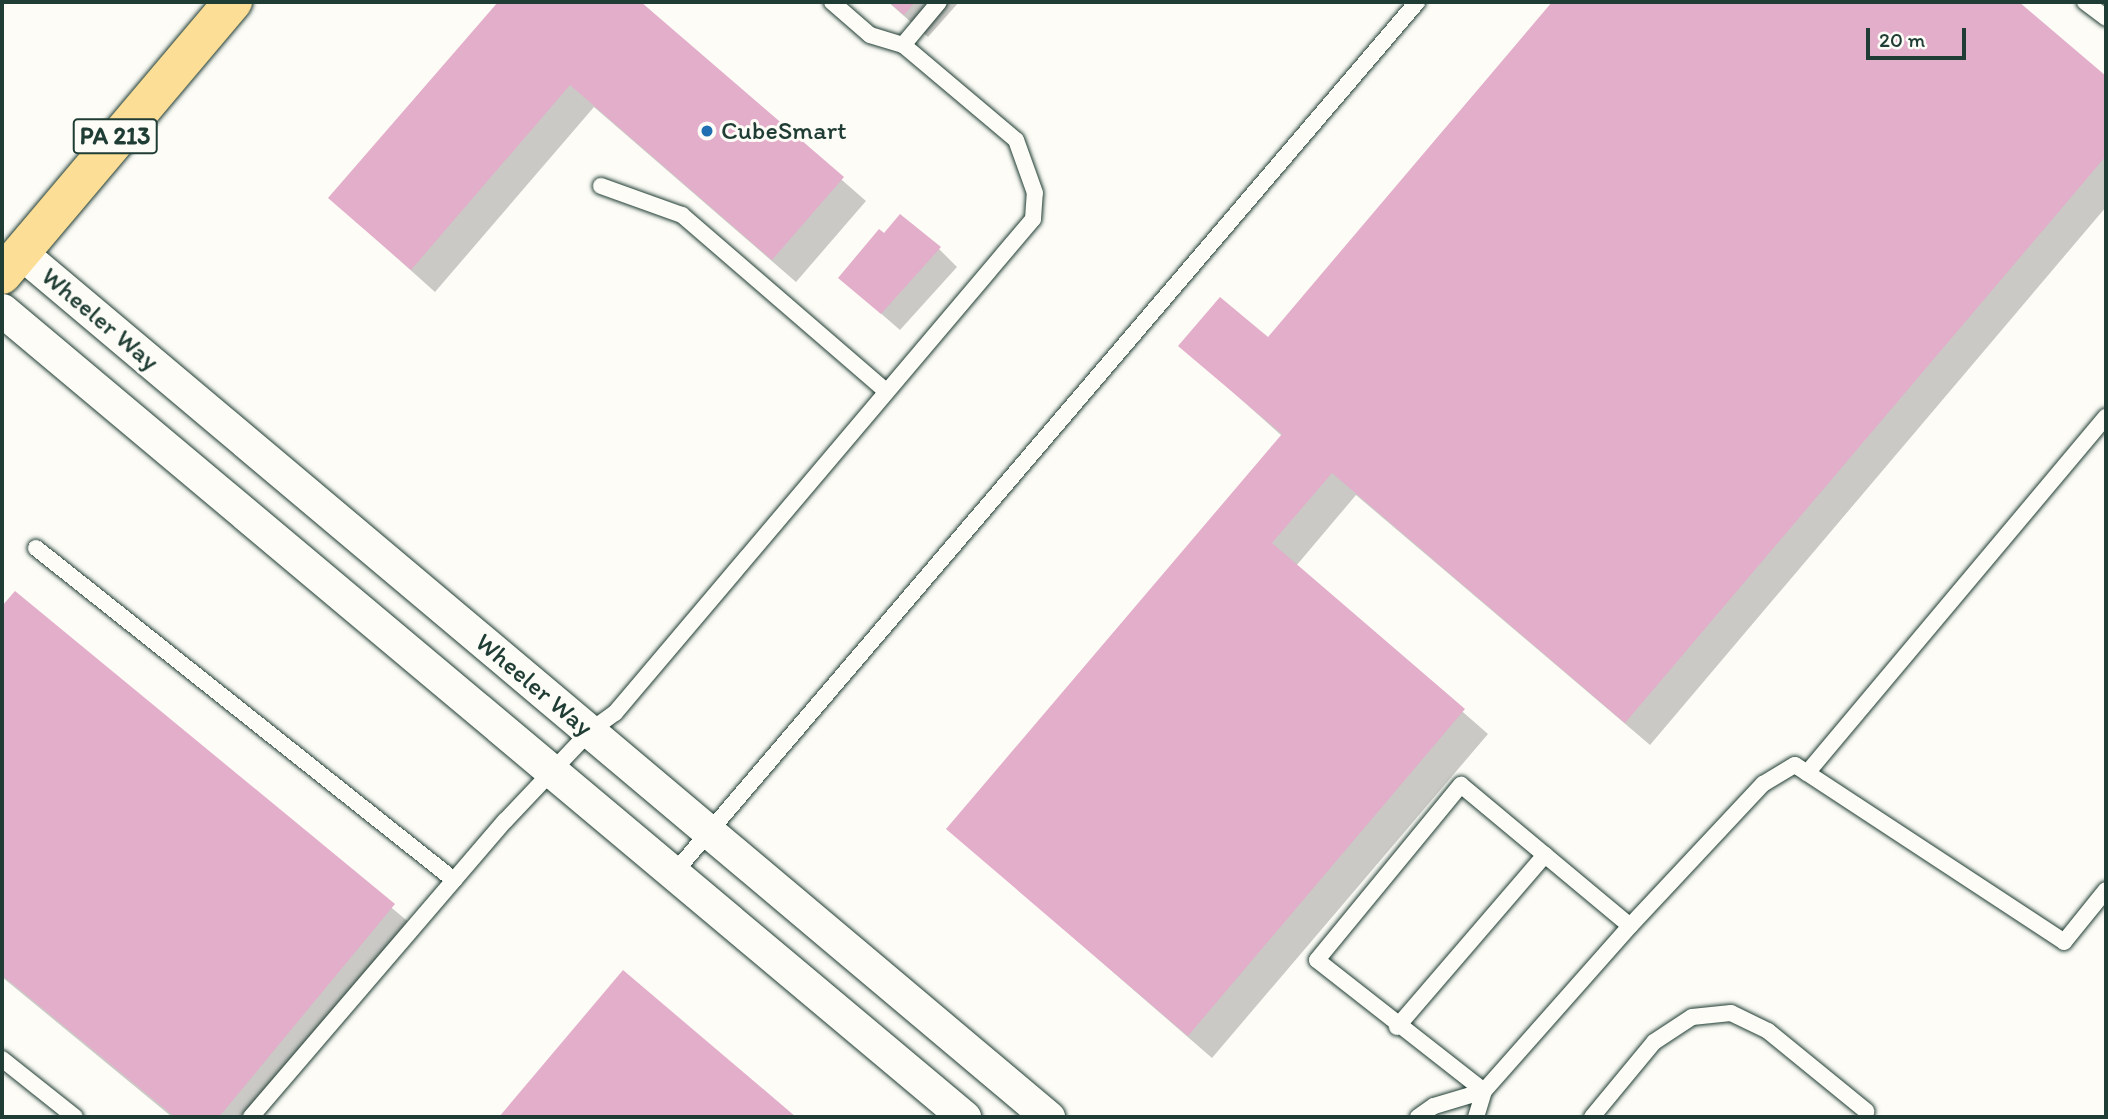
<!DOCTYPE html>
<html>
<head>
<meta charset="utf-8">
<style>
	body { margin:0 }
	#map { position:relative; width:2108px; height:1119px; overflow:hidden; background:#fdfcf7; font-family:Itim,sans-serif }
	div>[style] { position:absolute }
	.shadow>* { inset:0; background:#0003 }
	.building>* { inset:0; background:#e2aeca }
	.roads { filter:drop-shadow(0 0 2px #1f3d34) drop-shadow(0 0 2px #1f3d34) }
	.lane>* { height:16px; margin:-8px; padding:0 8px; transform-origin:8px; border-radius:8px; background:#fdfcf7 }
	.street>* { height:33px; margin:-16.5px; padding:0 16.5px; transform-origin:16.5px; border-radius:16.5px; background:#fdfcf7 }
	.primary>* { height:38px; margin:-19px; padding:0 19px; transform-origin:19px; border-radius:19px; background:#fdde96 }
	.dots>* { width:19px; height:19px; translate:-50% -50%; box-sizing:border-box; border:4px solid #fdfcf7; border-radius:50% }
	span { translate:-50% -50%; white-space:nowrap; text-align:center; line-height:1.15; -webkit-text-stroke:6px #fdfcf7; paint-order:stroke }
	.shield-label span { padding:2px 5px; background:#fdfcf7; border:2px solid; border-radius:5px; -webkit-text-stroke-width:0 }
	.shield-label { font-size:24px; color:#1f3d34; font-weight:700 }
	.poi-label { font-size:26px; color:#1f3d34 }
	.left { translate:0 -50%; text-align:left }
	.street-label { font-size:26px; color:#1f3d34 }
	.frame { position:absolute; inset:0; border:4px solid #1f3d34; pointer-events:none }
	.scale { position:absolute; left:1866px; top:28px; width:100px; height:32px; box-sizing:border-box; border:4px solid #1f3d34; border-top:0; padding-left:9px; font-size:21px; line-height:24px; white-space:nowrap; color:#1f3d34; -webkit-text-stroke:5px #fdfcf7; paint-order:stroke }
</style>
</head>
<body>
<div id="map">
	<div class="shadow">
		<div style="clip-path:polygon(500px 2px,638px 2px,866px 201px,796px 282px,594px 107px,435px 292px,330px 198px)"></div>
		<div style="clip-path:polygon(888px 2px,959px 2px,928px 37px)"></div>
		<div style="clip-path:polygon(1555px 2px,2016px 2px,2106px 79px,2106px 207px,1650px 745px,1356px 495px,1296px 566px,1488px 734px,1212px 1058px,948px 829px,1282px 436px,1181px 346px,1268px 340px)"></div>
		<div style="clip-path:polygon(884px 236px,939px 249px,957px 267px,900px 330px,840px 278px)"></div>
		<div style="clip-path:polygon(15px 593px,417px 929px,262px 1117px,172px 1117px,2px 977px,2px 609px)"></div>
		<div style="clip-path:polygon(623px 973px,793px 1117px,501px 1117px)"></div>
	</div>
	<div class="building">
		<div style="clip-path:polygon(498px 2px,641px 2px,844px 177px,772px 260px,570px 85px,411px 270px,328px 198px)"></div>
		<div style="clip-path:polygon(889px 2px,915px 2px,904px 15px)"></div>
		<div style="clip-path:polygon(1552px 2px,2019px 2px,2106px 76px,2106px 156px,1625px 723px,1332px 473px,1272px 543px,1465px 709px,1188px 1036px,946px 829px,1282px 434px,1178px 346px,1220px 297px,1268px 337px)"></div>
		<div style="clip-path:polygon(900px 214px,941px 247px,881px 314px,838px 278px,879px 229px,884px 233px)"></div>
		<div style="clip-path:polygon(15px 591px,395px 904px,219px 1117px,175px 1117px,2px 975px,2px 606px)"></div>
		<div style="clip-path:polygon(623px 970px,796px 1117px,499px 1117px)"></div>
	</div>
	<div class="roads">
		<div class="lane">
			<div style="left:832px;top:2px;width:50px;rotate:41deg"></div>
			<div style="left:870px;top:35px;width:34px;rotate:17deg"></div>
			<div style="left:2085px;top:2px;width:26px;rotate:37deg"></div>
			<div style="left:601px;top:186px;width:86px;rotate:19.7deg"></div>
			<div style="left:682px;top:215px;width:269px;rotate:40.8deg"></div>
			<div style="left:36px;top:548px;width:534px;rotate:38.46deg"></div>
			<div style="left:1807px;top:773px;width:465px;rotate:-50deg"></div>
			<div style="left:1461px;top:785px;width:220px;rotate:39.8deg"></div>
			<div style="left:1630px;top:926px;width:220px;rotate:131.5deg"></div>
			<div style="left:1484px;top:1091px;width:212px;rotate:-141.9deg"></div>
			<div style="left:1317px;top:960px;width:227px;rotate:-50.6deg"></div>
			<div style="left:674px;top:873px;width:1145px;rotate:-49.53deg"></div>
			<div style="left:1630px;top:926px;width:195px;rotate:-46.9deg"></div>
			<div style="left:1763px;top:784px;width:37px;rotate:-31deg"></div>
			<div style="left:1795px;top:765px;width:322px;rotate:33.3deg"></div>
			<div style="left:2064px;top:942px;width:67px;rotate:-51.1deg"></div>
			<div style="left:1397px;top:1027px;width:227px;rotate:-49.3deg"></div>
			<div style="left:2px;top:1059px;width:93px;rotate:38.5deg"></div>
			<div style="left:251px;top:1117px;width:390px;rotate:-49.4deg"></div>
			<div style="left:505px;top:821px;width:124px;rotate:-46.6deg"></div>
			<div style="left:590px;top:731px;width:31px;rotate:-36deg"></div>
			<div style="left:615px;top:713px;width:647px;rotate:-49.76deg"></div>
			<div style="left:1033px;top:219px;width:26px;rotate:-86deg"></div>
			<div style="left:1035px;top:193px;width:56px;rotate:-109.7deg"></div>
			<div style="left:1016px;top:140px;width:148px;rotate:-139.9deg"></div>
			<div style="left:903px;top:45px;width:56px;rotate:-50.1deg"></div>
			<div style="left:1418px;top:1117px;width:19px;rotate:-35deg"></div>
			<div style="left:1434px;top:1106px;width:52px;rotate:-16.7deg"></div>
			<div style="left:1484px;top:1091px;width:27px;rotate:107deg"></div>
			<div style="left:1592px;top:1117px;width:97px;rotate:-50.4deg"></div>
			<div style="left:1654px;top:1042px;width:45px;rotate:-33.3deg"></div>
			<div style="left:1692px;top:1017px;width:39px;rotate:-6deg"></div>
			<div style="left:1731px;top:1013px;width:41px;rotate:25.9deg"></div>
			<div style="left:1768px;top:1031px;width:127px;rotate:39.2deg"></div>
		</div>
		<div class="street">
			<div style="left:20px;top:252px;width:1344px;rotate:40.08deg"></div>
			<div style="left:2px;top:310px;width:1256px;rotate:39.99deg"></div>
		</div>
		<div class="primary">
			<div style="left:2px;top:275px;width:358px;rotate:-49.8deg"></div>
		</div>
	</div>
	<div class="dots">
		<div style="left:707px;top:131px;background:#1f6fb2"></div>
	</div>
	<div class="shield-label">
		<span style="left:115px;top:136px">PA 213</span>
	</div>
	<div class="poi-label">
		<span class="left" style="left:721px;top:131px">CubeSmart</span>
	</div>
	<div class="street-label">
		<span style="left:100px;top:319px;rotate:40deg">Wheeler Way</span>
		<span style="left:534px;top:685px;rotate:40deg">Wheeler Way</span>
	</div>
	<div class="frame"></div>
	<div class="scale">20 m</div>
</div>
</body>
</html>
